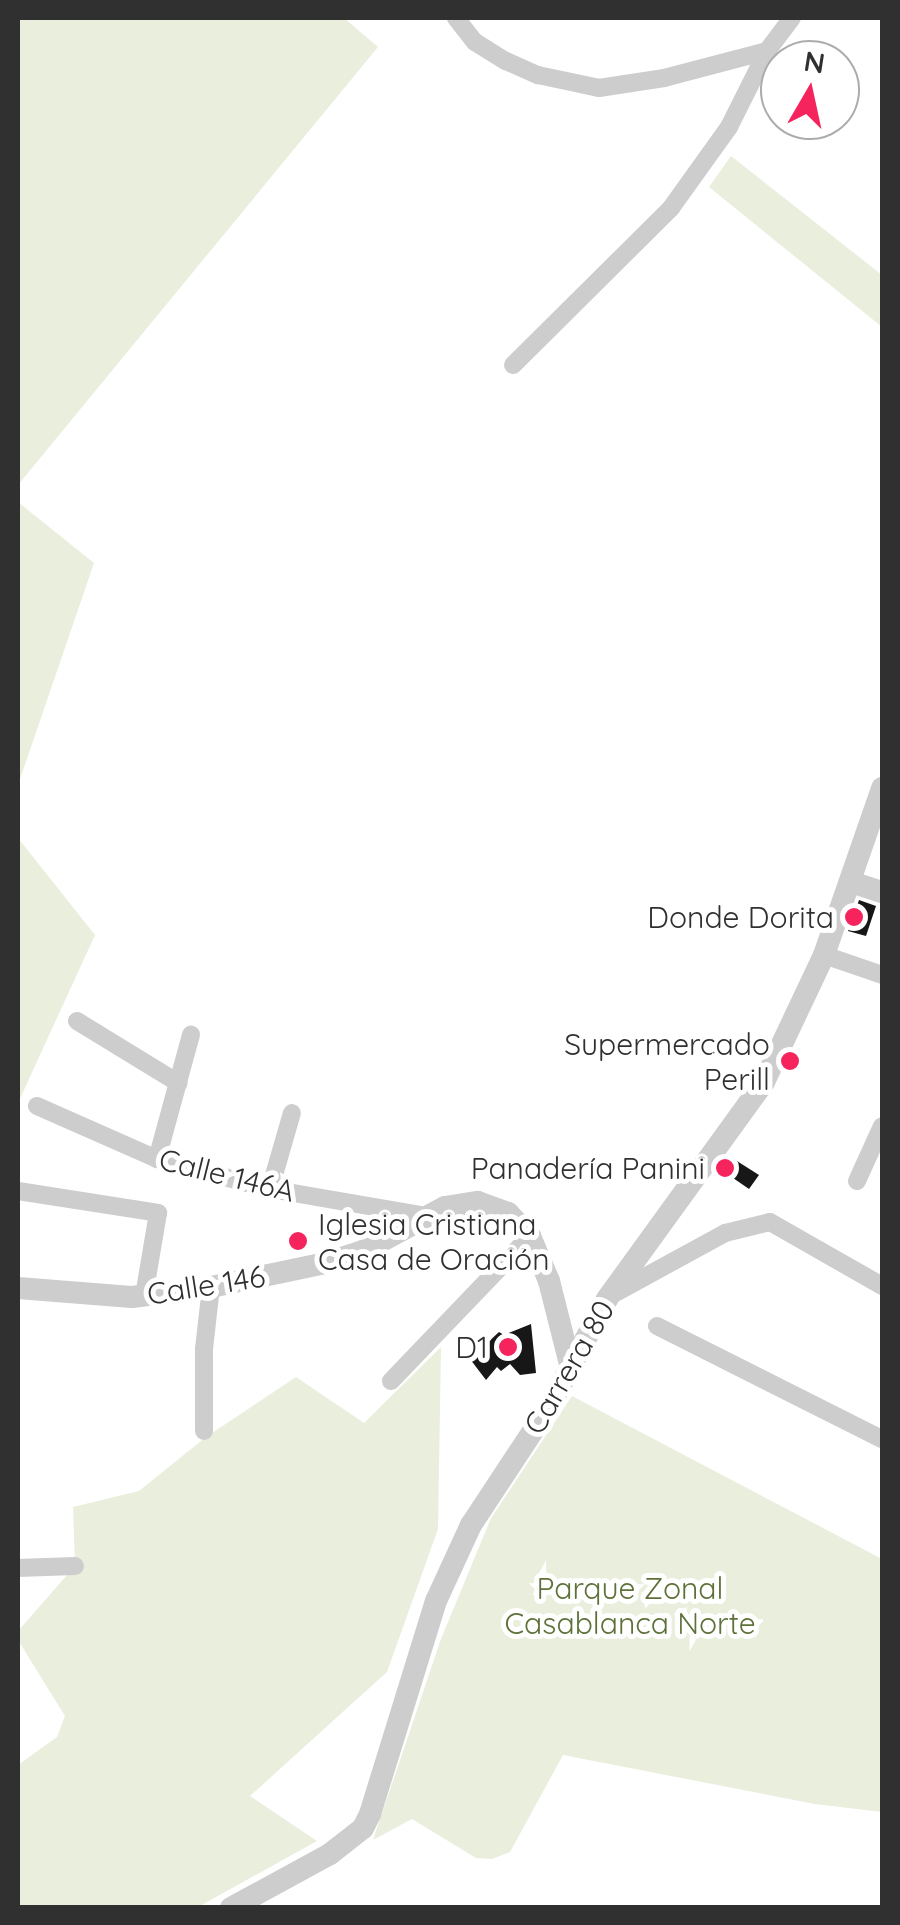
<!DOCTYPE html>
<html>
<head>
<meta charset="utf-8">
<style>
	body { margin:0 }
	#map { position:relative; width:900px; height:1925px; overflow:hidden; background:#fff; font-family:Quicksand,sans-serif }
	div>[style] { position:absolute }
	.green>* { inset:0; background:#eaeedd }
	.building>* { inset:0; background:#171717 }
	.minor>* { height:18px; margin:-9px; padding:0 9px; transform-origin:9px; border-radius:9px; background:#cdcdcd }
	.tertiary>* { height:22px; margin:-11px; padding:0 11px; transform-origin:11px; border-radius:11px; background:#cdcdcd }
	.dots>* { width:28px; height:28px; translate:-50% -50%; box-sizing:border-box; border:5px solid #fff; border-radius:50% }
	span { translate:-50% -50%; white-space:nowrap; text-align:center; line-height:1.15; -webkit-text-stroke:10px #fff; paint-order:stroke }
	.poi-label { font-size:30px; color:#303030 }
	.right { translate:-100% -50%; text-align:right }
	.left { translate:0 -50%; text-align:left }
	.street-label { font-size:30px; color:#303030 }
	.park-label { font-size:30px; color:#5e7139 }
	.frame { position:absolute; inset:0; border:20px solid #303030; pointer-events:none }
	.north { position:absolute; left:760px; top:40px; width:100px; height:100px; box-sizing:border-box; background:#fff; border:2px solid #acacac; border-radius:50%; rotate:9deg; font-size:28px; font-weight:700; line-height:40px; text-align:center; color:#303030 }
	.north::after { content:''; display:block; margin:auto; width:35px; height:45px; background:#f5245d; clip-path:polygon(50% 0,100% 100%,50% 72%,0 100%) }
</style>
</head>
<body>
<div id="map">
	<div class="green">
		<div style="clip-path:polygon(18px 18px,344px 18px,378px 47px,18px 485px)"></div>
		<div style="clip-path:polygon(731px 156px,882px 275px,882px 327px,709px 187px)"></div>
		<div style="clip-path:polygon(18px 502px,94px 563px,18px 785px)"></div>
		<div style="clip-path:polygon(18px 838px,95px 935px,18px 1103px)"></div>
		<div style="clip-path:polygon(441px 1347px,438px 1529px,387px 1672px,250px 1796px,317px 1841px,198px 1907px,18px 1907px,18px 1765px,57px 1737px,65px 1716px,18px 1640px,18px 1631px,75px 1566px,73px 1507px,139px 1491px,206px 1437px,296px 1377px,364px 1423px)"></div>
		<div style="clip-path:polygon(572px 1396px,882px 1559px,882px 1812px,815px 1804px,563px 1755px,510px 1852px,492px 1859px,476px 1858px,412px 1819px,373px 1840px,441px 1639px,491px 1518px)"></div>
	</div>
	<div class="building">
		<div style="clip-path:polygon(859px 900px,876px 906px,866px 936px,848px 931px)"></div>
		<div style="clip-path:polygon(729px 1156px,759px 1175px,749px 1189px,720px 1169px)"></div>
		<div style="clip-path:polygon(531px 1324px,536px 1373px,520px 1375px,510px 1364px,501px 1371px,497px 1367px,486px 1380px,470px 1359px,499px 1332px,504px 1335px)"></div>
	</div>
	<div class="minor">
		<div style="left:456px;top:18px;width:31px;rotate:52deg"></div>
		<div style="left:475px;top:42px;width:36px;rotate:32deg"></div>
		<div style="left:506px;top:61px;width:35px;rotate:24deg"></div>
		<div style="left:538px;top:75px;width:62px;rotate:12deg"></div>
		<div style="left:599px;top:88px;width:66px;rotate:-8.7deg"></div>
		<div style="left:664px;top:78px;width:106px;rotate:-14.7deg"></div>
		<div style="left:767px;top:51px;width:41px;rotate:-52.9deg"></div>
		<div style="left:513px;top:365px;width:223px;rotate:-44.8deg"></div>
		<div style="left:671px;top:208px;width:100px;rotate:-54.4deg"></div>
		<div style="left:729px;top:127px;width:85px;rotate:-63.4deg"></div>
		<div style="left:824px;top:955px;width:61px;rotate:19deg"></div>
		<div style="left:77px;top:1021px;width:119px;rotate:31.5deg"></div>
		<div style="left:37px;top:1106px;width:131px;rotate:23.8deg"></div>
		<div style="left:157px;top:1159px;width:117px;rotate:14.9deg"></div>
		<div style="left:270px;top:1189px;width:158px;rotate:9.8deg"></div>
		<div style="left:157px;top:1159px;width:129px;rotate:-74.7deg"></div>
		<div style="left:857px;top:1181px;width:60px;rotate:-65.6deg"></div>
		<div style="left:270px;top:1189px;width:79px;rotate:-73.9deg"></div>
		<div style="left:18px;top:1191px;width:142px;rotate:8.9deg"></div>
		<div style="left:158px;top:1213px;width:84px;rotate:99.6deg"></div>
		<div style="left:617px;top:1292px;width:123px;rotate:-28.6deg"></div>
		<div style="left:725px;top:1233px;width:46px;rotate:-13.7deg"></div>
		<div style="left:770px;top:1222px;width:129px;rotate:29.7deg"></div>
		<div style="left:657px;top:1326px;width:252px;rotate:26.7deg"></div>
		<div style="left:391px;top:1381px;width:201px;rotate:-46.2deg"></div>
		<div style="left:204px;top:1431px;width:82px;rotate:-90deg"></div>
		<div style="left:204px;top:1349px;width:62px;rotate:-83.6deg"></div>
		<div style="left:18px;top:1568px;width:57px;rotate:-2deg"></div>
	</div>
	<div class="tertiary">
		<div style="left:851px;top:882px;width:33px;rotate:18deg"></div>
		<div style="left:18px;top:1288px;width:114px;rotate:4.5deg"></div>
		<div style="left:132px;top:1297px;width:80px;rotate:-7.2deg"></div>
		<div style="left:211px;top:1287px;width:117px;rotate:-11.8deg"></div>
		<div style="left:326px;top:1263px;width:39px;rotate:-18deg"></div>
		<div style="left:363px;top:1251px;width:93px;rotate:-28.2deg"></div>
		<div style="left:445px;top:1207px;width:33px;rotate:-9deg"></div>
		<div style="left:478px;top:1202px;width:32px;rotate:20deg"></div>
		<div style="left:508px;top:1213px;width:32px;rotate:46deg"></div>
		<div style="left:530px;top:1236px;width:49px;rotate:67.1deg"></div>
		<div style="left:549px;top:1281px;width:90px;rotate:75.8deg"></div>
		<div style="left:231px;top:1908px;width:113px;rotate:-28.6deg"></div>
		<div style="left:330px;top:1854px;width:42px;rotate:-38.2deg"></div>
		<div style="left:363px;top:1828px;width:16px;rotate:-63deg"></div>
		<div style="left:370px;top:1814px;width:223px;rotate:-72.8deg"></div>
		<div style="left:436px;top:1601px;width:84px;rotate:-65.3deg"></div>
		<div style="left:471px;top:1525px;width:144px;rotate:-56.6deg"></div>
		<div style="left:550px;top:1405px;width:120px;rotate:-61.7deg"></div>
		<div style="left:607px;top:1299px;width:268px;rotate:-54.1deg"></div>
		<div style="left:764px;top:1082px;width:140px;rotate:-64.7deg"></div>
		<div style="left:824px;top:955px;width:177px;rotate:-70.8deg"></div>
	</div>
	<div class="dots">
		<div style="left:854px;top:917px;background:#f5245d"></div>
		<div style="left:790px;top:1061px;background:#f5245d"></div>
		<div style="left:725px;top:1168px;background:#f5245d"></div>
		<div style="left:298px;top:1241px;background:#f5245d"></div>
		<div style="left:508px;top:1347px;background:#f5245d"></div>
	</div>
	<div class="poi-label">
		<span class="right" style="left:834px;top:917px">Donde Dorita</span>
		<span class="right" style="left:770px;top:1061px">Supermercado<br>Perill</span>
		<span class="right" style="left:705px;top:1168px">Panadería Panini</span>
		<span class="left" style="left:318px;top:1241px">Iglesia Cristiana<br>Casa de Oración</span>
		<span class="right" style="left:488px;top:1347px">D1</span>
	</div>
	<div class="street-label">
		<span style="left:227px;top:1175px;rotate:14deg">Calle 146A</span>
		<span style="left:206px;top:1285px;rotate:-9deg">Calle 146</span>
		<span style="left:569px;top:1367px;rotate:-60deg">Carrera 80</span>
	</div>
	<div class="park-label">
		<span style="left:630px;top:1605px">Parque Zonal<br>Casablanca Norte</span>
	</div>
	<div class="frame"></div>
	<div class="north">N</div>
</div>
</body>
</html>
